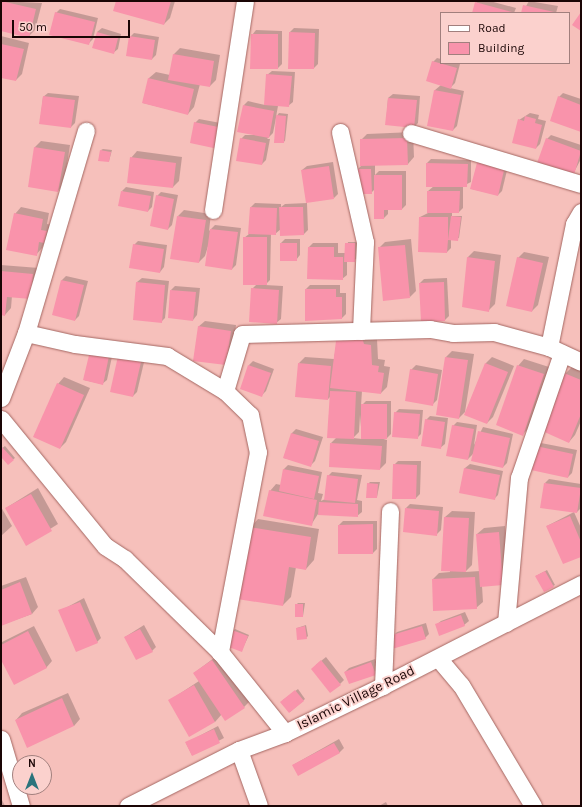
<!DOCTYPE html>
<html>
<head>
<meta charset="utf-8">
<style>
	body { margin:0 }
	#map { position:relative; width:582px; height:807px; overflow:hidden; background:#f6c0bb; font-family:Karla,sans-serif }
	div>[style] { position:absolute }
	.shadow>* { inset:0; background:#0003 }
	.building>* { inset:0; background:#f993ab }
	.roads { filter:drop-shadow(0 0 1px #a46762) drop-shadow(0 0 1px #a46762) }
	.minor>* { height:17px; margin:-8.5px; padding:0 8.5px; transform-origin:8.5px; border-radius:8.5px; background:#fff }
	span { translate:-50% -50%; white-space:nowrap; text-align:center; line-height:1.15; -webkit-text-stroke:3.5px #fbd1cd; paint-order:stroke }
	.street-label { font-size:14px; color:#1a0505 }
	.frame { position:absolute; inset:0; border:2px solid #1a0505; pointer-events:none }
	.legend { position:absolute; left:440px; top:12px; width:130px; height:52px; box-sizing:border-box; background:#fbd1cd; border:1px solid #a17f7d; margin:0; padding:5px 7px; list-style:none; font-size:12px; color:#1a0505 }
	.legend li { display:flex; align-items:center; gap:8px; height:20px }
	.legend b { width:20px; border:1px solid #a17f7d }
	.north { position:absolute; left:12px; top:755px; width:40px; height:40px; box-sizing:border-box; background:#fbd1cd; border:1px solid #a17f7d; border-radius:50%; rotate:0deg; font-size:11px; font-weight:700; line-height:16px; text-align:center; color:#1a0505 }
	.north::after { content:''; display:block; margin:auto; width:14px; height:18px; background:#2b747c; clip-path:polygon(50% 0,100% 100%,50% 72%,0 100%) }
	.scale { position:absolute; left:12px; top:20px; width:118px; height:18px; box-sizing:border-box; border:2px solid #1a0505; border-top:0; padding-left:5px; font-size:12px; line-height:14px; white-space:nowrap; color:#1a0505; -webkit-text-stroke:3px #fbd1cd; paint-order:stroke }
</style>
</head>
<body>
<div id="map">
	<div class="shadow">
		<div style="clip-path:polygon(1px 1px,42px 3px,35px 30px,28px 37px,1px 30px)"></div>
		<div style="clip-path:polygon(117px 1px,175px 1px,170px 18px,164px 24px)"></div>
		<div style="clip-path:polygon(477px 1px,490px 1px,516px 8px,514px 13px,473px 13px)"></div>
		<div style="clip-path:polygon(529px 1px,558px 6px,556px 13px,522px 13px)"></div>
		<div style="clip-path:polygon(60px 9px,98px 18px,93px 39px,89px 43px,56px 13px)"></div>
		<div style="clip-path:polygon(102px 28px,121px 34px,118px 49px,113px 53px,97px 32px)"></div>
		<div style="clip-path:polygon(294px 28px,319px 29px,318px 64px,314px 68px,290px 32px)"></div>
		<div style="clip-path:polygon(256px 30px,282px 31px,282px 64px,278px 68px,252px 35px)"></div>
		<div style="clip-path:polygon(134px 33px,159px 37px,156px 55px,152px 59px,130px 37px)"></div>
		<div style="clip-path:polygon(1px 36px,29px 43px,22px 74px,16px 80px,1px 77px)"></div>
		<div style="clip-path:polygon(180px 48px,220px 55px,216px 80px,210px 86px,200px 84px,194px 107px,188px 114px,143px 103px,149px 78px,156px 72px,170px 75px,174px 54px)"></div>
		<div style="clip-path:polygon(437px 58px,441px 59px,441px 63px,460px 64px,455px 83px,450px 88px,464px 91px,457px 126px,453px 130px,428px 125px,435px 90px,441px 85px,433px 62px)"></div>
		<div style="clip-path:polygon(272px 71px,295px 72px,293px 102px,288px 106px,278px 106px,276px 117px,279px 113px,288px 114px,285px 141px,283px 142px,276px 118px,273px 133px,267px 139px,270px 139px,266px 160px,262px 164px,241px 139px,245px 135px,256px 135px,244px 105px,248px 101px,265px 105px,267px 75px)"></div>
		<div style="clip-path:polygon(48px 93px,79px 96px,75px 123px,71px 127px,40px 123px,43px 97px)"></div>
		<div style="clip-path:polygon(563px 93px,581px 99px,581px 131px,559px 97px)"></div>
		<div style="clip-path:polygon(393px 94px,420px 96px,418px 123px,414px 127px,386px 124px,388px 98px)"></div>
		<div style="clip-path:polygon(530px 113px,539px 115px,538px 119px,546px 121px,540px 144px,536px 148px,519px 120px)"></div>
		<div style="clip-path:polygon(199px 119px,226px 124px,218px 148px,195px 123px)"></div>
		<div style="clip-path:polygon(413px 132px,414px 157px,408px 164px,375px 165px,375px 175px,379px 171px,406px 171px,406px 205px,402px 209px,388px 209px,388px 214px,384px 218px,375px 189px,371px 193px,358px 169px,361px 166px,361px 140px,367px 134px)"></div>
		<div style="clip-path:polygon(551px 135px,581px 145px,581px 159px,573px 174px,547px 139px)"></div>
		<div style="clip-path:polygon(41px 141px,70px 145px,64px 184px,58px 191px,29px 186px,35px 147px)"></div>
		<div style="clip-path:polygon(103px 149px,112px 150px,109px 161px,101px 150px)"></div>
		<div style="clip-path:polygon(137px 151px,182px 157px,179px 181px,173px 187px,131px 158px)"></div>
		<div style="clip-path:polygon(431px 159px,471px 160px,471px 182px,463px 186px,463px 208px,459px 212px,452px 212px,452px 216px,462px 216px,459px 238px,451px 239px,451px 248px,447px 252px,419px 251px,420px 217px,428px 213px,428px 191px,434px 186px,427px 163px)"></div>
		<div style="clip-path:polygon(333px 162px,338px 194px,334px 198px,302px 170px,307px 166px)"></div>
		<div style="clip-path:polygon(509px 162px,502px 191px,498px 195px,472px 189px)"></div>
		<div style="clip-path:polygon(126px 187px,154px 192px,152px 207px,148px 211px,122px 191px)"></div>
		<div style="clip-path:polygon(161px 192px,178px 195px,172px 225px,168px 229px,157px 196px)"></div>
		<div style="clip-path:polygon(255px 203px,281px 204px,281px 207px,285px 204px,307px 203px,308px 230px,304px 234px,281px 229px,275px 234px,271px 234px,270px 280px,265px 285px,283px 286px,281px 319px,276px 323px,252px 289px,257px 284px,244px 238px,249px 234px,251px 207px)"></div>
		<div style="clip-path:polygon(21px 207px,49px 213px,47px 224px,52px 225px,42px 248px,36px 255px,15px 214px)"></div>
		<div style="clip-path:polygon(184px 210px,211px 214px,209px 231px,215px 225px,241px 228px,236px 265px,232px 269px,209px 243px,205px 256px,199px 262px,178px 216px)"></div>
		<div style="clip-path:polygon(285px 239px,300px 239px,300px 255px,296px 260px,281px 243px)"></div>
		<div style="clip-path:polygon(411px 239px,416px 291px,410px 297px,379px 248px,385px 242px)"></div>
		<div style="clip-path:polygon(138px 241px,167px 245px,164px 267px,160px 272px,134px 245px)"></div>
		<div style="clip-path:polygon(348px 242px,357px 242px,357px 259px,347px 261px,347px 275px,342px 279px,309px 247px,313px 243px,338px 243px,338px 253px,346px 253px)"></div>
		<div style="clip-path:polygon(474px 251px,501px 255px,495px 304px,488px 311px,463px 306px,468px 257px)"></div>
		<div style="clip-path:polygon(524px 252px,549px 257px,538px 305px,532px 311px,518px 258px)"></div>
		<div style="clip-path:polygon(1px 265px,39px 268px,37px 291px,12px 296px,11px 308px,5px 315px,1px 314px)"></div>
		<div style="clip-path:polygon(66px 276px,88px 281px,79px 316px,75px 320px,54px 314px,62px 280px)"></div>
		<div style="clip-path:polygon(142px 278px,169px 281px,165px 318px,161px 322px,137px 282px)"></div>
		<div style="clip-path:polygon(447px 278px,449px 316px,445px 320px,422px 321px,420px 283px,424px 279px)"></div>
		<div style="clip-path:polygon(310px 285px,340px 285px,340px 293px,346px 293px,346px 314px,342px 318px,306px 289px)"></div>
		<div style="clip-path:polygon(175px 286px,200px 288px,197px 315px,193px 320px,171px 290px)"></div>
		<div style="clip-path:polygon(205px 321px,236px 325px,232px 358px,198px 327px)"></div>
		<div style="clip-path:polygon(evenodd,338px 334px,377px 339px,378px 359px,385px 360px,384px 366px,390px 367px,387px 387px,381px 393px,362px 391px,361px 406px,366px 401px,391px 401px,391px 434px,387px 438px,380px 438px,387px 440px,386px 463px,380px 469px,331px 443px,337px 437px,331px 396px,328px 399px,299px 363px,305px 357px,334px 359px,338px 334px,360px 415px,362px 439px,353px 438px,359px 432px,360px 415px)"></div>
		<div style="clip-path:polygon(452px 351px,474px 354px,465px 412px,459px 418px,446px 357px)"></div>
		<div style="clip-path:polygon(113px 352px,107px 380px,102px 384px,84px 380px)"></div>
		<div style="clip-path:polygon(119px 357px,145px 358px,137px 392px,133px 396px)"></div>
		<div style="clip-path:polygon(492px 357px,514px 366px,493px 417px,487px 423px,465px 414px,486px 363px)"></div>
		<div style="clip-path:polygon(524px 359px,549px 367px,529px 428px,523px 434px,518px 366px)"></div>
		<div style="clip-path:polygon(253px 361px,274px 369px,266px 391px,262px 395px,249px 365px)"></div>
		<div style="clip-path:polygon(416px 365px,442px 370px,437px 400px,433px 404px,411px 370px)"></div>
		<div style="clip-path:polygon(572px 367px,581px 371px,581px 421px,575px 435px,569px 442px,565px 374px)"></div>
		<div style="clip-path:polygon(64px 377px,90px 388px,66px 442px,60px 448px,58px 384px)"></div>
		<div style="clip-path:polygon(399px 409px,423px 410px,421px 434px,417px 438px,395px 413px)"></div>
		<div style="clip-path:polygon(430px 416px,448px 418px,445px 444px,440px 448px,426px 420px)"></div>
		<div style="clip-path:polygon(457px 422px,477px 425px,474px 445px,483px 427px,513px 434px,507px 463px,503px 467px,474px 453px,468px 459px,453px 426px)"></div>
		<div style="clip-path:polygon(296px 429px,323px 437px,315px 461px,311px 465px,284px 458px,292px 433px)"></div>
		<div style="clip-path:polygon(541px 443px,577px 450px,572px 473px,568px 477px,537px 447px)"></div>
		<div style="clip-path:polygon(5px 446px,15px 458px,8px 463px,1px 455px,1px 449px)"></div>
		<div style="clip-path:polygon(398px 461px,421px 461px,420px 494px,416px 498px,394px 465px)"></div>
		<div style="clip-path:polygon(470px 464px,503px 471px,498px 495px,494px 499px,460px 492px,465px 468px)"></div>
		<div style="clip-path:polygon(288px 465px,322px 472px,318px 493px,323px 494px,321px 501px,325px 499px,328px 476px,332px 472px,362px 475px,357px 500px,362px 501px,362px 512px,357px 516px,318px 514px,311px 525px,270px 491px,276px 484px,281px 485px,284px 469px)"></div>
		<div style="clip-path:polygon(549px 479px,581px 484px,581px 508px,577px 512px,545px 483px)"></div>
		<div style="clip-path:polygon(370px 482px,380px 482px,377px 497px,368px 484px)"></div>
		<div style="clip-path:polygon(38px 488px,58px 524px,26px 544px,6px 508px)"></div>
		<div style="clip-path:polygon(410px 504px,443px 507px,441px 530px,437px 534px,406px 508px)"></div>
		<div style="clip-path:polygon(1px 507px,12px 526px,1px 536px)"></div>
		<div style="clip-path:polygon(452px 511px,475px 512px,472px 565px,465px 572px,480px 571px,477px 534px,484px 528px,505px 526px,509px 578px,482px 586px,483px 602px,476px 608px,434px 610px,433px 579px,439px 573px,450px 572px,445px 517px)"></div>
		<div style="clip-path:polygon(574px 512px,581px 528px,581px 556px,547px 526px)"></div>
		<div style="clip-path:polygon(258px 519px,319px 529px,314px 560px,306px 569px,296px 567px,291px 597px,283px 605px,250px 528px)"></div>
		<div style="clip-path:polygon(343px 521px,377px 521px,377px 549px,373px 553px,339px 553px,339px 525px)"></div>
		<div style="clip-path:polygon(547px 570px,555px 585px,553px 586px,536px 576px)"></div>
		<div style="clip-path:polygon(26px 577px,38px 607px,32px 614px,1px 625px,1px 586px)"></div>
		<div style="clip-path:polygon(84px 598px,101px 638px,97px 642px,60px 611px)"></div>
		<div style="clip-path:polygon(298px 603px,305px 603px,303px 616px,296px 605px)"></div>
		<div style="clip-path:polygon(465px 612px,469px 621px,464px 625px,436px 625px,441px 621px)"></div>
		<div style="clip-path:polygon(426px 623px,429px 634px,425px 638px,393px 636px,397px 632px)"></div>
		<div style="clip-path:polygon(144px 625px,156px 647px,152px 651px,125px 637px)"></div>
		<div style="clip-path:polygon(306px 625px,308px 636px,306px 638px,297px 628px)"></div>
		<div style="clip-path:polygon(34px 626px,52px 661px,46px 668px,1px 657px,2px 642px)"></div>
		<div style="clip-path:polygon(235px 629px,249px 635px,242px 650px,233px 631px)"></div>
		<div style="clip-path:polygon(218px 655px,250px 701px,244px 707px,222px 714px,215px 722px,170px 700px,199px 681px,194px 673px)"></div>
		<div style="clip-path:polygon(326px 657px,344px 680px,340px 684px,316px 665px)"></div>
		<div style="clip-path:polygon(375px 659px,379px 670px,375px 674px,345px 672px,349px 668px)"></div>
		<div style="clip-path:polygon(298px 689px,305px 699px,290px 712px,283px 700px)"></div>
		<div style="clip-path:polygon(68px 693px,80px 719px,74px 726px,16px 720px,22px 713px)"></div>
		<div style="clip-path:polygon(218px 726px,224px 738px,192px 755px,186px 743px)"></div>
		<div style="clip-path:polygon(339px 739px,344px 748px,339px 753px,293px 765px)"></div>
		<div style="clip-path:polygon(1px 798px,5px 806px,1px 806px)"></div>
		<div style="clip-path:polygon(386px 802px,388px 806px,379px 806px)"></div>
	</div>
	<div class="building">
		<div style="clip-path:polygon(1px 1px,36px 9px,29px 38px,1px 31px)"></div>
		<div style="clip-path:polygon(116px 1px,171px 1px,164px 25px,113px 11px)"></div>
		<div style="clip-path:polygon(475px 2px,512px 12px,512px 13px,472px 13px)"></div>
		<div style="clip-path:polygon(523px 5px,554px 12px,554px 13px,521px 13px)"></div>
		<div style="clip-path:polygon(55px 12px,95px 22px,89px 45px,49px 35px)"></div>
		<div style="clip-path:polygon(581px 12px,581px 31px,572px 25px)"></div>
		<div style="clip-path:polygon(97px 32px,118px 38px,114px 54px,92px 48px)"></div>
		<div style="clip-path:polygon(289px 32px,315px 33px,314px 69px,288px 69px)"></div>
		<div style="clip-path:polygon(251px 34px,278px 34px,278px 69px,250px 69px)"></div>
		<div style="clip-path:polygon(129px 36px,155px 40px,152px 60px,126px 56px)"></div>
		<div style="clip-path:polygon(1px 44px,24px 49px,16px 81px,1px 78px)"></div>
		<div style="clip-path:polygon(173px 54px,214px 61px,210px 87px,168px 80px)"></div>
		<div style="clip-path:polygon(432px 61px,457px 68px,451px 89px,426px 81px)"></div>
		<div style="clip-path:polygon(266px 74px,292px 76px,289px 107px,264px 105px)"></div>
		<div style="clip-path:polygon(148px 78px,194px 89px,188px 115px,142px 103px)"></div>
		<div style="clip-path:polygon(434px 90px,461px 95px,453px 131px,427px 126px)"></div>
		<div style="clip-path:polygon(43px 96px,75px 100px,71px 128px,39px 124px)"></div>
		<div style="clip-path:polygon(558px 96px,581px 105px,581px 132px,550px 121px)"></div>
		<div style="clip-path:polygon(388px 98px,417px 100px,414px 128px,385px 125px)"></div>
		<div style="clip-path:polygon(243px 105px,274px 111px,269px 138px,237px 132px)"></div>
		<div style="clip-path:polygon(276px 115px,286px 116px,284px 143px,274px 143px)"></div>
		<div style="clip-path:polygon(525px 116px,536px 119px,535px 123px,542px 125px,536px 149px,512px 143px,518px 119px,524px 121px)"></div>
		<div style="clip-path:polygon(194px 122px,223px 128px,218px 149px,190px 143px)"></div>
		<div style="clip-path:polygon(240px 138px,266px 143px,262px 165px,236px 161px)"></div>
		<div style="clip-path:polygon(407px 138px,408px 165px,360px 166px,360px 139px)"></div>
		<div style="clip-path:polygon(546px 138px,581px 151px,574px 175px,537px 163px)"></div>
		<div style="clip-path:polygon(34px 147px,65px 152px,58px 192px,28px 187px)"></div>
		<div style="clip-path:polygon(100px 150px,111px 152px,109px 162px,98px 161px)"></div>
		<div style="clip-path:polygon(130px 157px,176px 163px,173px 188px,127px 183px)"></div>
		<div style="clip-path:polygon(478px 159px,505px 166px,498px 196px,470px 189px)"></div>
		<div style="clip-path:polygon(426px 163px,468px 164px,467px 187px,426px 187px)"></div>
		<div style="clip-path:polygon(329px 166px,334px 199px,306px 203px,301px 170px)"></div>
		<div style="clip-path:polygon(357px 169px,371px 169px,372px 194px,357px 194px)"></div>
		<div style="clip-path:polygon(374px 175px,402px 175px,402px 210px,384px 210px,384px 219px,374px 219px)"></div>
		<div style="clip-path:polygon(121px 191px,151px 196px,148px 212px,118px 206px)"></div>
		<div style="clip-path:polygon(427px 191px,460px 191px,459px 213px,427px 213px)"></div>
		<div style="clip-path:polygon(156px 195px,174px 199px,168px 230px,150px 226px)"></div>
		<div style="clip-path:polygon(250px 207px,277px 208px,276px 235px,248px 234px)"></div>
		<div style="clip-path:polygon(279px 207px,303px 207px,304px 235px,280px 236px)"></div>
		<div style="clip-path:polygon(14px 213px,43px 219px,41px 230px,47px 231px,44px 243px,39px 242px,37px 256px,6px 250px)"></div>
		<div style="clip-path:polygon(177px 216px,206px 220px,199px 263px,170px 259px)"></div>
		<div style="clip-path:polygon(451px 216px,461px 217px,458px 241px,448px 240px,447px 253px,418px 252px,419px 217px,448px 217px,448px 240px)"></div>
		<div style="clip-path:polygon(210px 229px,238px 232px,232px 270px,205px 266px)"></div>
		<div style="clip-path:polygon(243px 237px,267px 237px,267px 285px,243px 285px)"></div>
		<div style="clip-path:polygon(280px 243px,297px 243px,297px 261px,280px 261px)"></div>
		<div style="clip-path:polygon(345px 243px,355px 243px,355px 262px,344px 262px)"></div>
		<div style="clip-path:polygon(133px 244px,164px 249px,160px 273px,129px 268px)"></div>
		<div style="clip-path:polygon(405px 245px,410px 298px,383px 301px,378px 247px)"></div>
		<div style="clip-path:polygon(308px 247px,334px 247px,334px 257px,343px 257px,343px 280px,307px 279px)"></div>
		<div style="clip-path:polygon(467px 257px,495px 261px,489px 312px,462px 307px)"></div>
		<div style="clip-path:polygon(517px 257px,543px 263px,532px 312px,506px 306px)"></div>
		<div style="clip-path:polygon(1px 271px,33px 274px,31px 299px,7px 297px,5px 316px,1px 315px)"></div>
		<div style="clip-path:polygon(61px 280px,84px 285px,75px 321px,52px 315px)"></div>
		<div style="clip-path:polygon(136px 282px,165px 285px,162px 323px,133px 320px)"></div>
		<div style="clip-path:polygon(444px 282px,445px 321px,421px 322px,419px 283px)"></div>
		<div style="clip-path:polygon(251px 288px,279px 290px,277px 324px,249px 322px)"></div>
		<div style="clip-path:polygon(305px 289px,336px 289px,336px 297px,342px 297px,342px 319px,305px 321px)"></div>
		<div style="clip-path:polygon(170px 290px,196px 292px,193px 321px,168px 318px)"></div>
		<div style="clip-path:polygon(198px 326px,231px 331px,226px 365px,193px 361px)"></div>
		<div style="clip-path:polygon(337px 333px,362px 337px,364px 344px,371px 345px,372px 365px,379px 366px,378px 372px,384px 373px,381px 394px,330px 388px)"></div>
		<div style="clip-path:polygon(90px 351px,109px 356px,103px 385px,83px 380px)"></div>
		<div style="clip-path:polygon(118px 356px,141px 362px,133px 397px,110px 392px)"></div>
		<div style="clip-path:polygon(445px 357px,468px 360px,459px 419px,436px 415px)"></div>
		<div style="clip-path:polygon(298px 363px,331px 366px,328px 400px,295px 397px)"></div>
		<div style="clip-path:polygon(485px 363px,508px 372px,487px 424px,464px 415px)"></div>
		<div style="clip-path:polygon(248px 365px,271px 373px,262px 397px,240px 389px)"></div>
		<div style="clip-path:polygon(517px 365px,544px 374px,523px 436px,496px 425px)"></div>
		<div style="clip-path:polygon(410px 369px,438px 374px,433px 406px,405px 401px)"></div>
		<div style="clip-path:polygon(564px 373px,581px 380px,581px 414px,569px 443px,540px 430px)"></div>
		<div style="clip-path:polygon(57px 383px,84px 395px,60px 449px,33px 437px)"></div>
		<div style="clip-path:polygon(330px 391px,356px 392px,354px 439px,327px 438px)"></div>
		<div style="clip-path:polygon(361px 404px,387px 404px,387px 439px,361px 439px)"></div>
		<div style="clip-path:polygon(394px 412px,420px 414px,418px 439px,392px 437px)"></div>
		<div style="clip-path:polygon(425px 419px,445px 422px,441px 449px,421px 446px)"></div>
		<div style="clip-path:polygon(452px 425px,474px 429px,468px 460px,446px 456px)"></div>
		<div style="clip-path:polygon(478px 431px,510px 438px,503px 468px,471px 461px)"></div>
		<div style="clip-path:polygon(291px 433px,319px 441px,311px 467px,283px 458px)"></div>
		<div style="clip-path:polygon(330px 443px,382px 446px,380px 470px,329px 467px)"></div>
		<div style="clip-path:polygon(536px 446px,573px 454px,568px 478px,531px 470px)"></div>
		<div style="clip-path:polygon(2px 447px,14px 460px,8px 465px,1px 457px)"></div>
		<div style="clip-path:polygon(393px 464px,417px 465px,416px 499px,392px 499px)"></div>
		<div style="clip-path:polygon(464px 468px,500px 475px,495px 500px,459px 493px)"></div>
		<div style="clip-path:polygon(283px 469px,319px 476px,314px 499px,279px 491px)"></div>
		<div style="clip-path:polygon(327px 475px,358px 479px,355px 503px,324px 500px)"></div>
		<div style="clip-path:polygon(367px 483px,378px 484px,377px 498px,366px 498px)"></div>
		<div style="clip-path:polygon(544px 483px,581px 488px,577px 513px,540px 508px)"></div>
		<div style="clip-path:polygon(269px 490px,317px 500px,312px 526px,263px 516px)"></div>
		<div style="clip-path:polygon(31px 494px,52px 531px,26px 546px,5px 508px)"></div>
		<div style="clip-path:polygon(319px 502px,358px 504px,358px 517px,318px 515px)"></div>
		<div style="clip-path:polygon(405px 508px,439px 511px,437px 536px,403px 532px)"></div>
		<div style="clip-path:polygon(570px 516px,581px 542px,581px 557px,563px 564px,546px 526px)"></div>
		<div style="clip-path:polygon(444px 517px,469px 518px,466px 572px,441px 571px)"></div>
		<div style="clip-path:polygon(373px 524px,373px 554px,338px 554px,338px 525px)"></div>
		<div style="clip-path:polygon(249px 527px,311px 537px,306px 570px,289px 567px,283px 606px,237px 599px)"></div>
		<div style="clip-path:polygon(499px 532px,503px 585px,480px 587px,476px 534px)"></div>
		<div style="clip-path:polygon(545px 571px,554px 587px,544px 592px,535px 576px)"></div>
		<div style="clip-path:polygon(475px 577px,477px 609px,433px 611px,432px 579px)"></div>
		<div style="clip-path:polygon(20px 582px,32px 614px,1px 626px,1px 590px)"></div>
		<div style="clip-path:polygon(80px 602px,98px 643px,76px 652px,58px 610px)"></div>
		<div style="clip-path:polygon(295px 604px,303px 604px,303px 617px,295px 617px)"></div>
		<div style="clip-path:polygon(461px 615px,465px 626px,439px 636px,435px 624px)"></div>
		<div style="clip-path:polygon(305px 626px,307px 639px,297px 640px,296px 628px)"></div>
		<div style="clip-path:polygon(422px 626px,426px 639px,392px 649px,392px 635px)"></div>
		<div style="clip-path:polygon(140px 629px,153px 652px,136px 660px,124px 637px)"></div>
		<div style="clip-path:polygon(232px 630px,248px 636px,242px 652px,226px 646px)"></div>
		<div style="clip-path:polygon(28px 631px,47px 668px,14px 685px,1px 660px,1px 645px)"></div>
		<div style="clip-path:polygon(212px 660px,245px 708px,225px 721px,193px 673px)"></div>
		<div style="clip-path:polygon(321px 660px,341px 685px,330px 693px,311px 669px)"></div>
		<div style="clip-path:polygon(371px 662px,376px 675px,349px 684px,344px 672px)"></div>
		<div style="clip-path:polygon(194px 685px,215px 722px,189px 737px,168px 700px)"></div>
		<div style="clip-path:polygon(295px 690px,304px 701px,289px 713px,280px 702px)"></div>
		<div style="clip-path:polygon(62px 698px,74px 726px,27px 748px,15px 720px)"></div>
		<div style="clip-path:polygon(214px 729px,220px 743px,192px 756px,185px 742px)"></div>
		<div style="clip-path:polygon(334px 743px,340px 753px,298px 776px,292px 765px)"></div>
	</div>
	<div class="roads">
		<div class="minor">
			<div style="left:340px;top:132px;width:113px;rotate:77.2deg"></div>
			<div style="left:365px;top:242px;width:89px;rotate:92.6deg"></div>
			<div style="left:411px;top:133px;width:177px;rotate:16.7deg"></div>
			<div style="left:213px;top:210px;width:211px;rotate:-81.3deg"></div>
			<div style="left:26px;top:333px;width:50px;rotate:12.7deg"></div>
			<div style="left:75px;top:344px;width:93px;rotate:7.4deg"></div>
			<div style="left:167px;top:356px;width:68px;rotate:31.1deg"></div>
			<div style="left:225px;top:391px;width:35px;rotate:44deg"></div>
			<div style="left:250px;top:415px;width:38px;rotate:78deg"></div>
			<div style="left:258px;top:452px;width:204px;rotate:100.8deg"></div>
			<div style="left:549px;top:347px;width:126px;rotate:-78.5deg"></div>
			<div style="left:574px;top:224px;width:14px;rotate:-60deg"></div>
			<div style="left:225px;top:391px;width:59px;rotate:-73.4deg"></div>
			<div style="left:242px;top:334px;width:188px;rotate:-1.5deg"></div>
			<div style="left:430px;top:329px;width:23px;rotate:10deg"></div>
			<div style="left:453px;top:333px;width:41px;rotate:-1.4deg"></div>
			<div style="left:494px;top:332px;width:57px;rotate:15.3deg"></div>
			<div style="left:549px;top:347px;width:35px;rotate:25deg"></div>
			<div style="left:1px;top:398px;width:70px;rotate:-69deg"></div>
			<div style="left:26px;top:333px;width:211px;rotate:-73.5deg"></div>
			<div style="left:1px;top:419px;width:164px;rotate:50.7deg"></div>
			<div style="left:105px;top:546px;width:24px;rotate:33deg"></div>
			<div style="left:125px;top:559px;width:133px;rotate:44.4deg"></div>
			<div style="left:220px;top:652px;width:104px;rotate:51.3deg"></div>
			<div style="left:506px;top:623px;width:146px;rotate:-84.9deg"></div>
			<div style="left:519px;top:478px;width:132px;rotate:-71deg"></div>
			<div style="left:438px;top:658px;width:35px;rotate:50deg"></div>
			<div style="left:461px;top:685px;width:141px;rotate:59.2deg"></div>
			<div style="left:383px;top:686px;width:175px;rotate:-87.7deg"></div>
			<div style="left:1px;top:739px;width:70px;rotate:73.4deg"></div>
			<div style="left:239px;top:750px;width:59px;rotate:70.3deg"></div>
			<div style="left:128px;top:806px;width:124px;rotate:-26.8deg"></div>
			<div style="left:239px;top:750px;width:49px;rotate:-20.3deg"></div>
			<div style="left:285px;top:733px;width:106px;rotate:-25.8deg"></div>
			<div style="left:380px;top:687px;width:226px;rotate:-27.1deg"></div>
		</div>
	</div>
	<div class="street-label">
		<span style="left:356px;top:698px;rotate:-26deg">Islamic Village Road</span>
	</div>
	<div class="frame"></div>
	<ul class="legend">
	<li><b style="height:5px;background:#fff"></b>Road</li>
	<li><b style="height:11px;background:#f993ab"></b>Building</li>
	</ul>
	<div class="north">N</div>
	<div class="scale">50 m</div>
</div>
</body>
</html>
